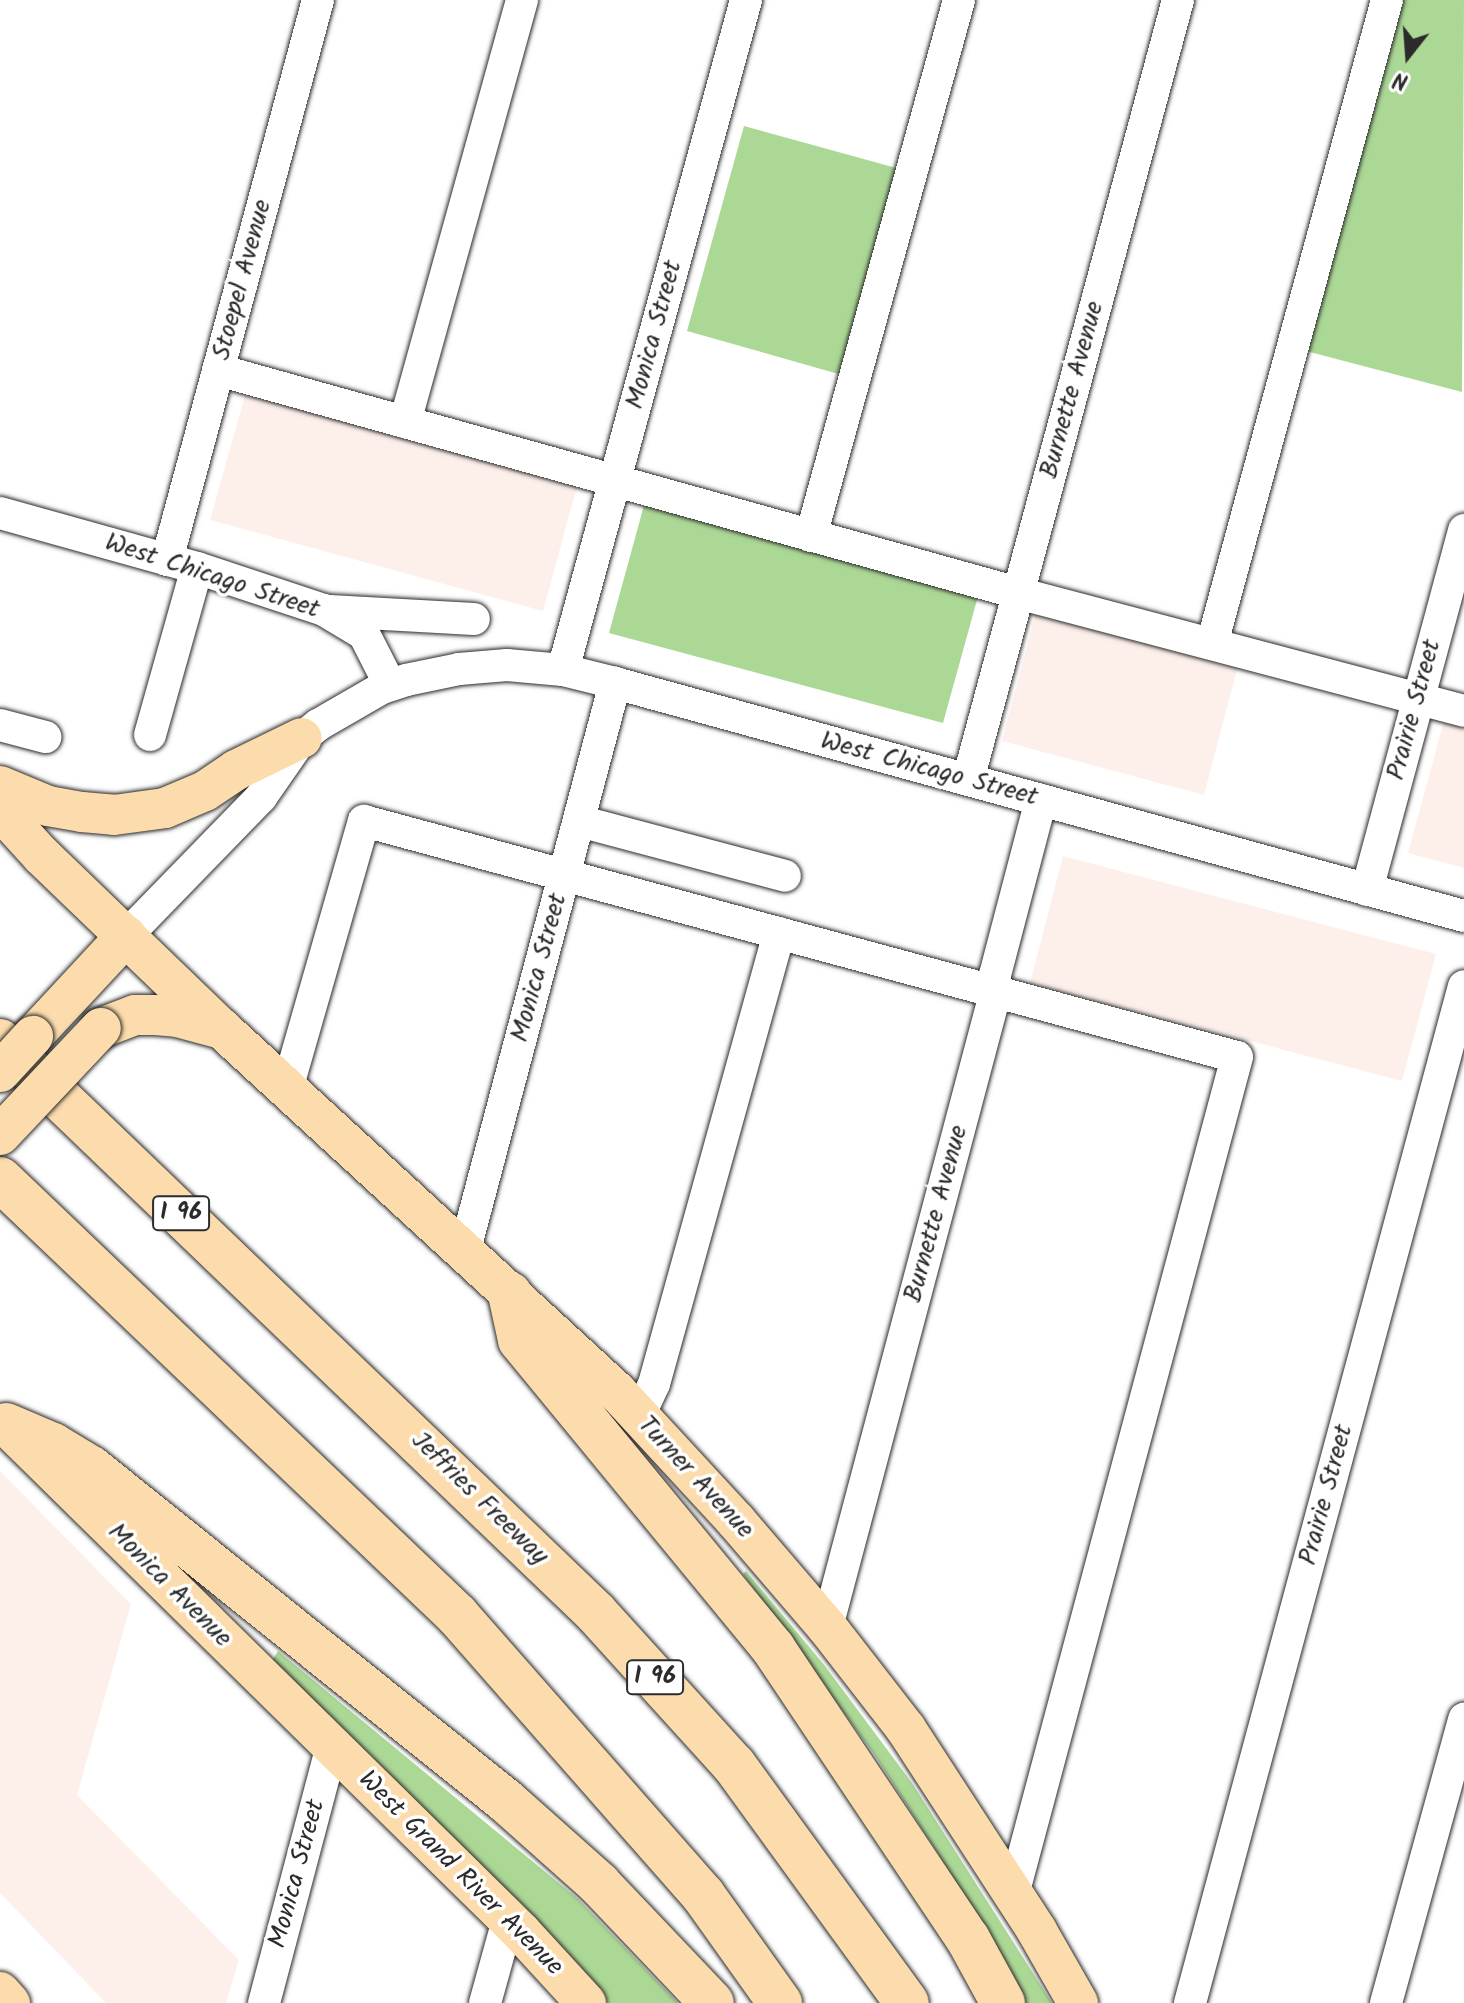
<!DOCTYPE html>
<html>
<head>
<meta charset="utf-8">
<style>
	body { margin:0 }
	#map { position:relative; width:1464px; height:2003px; overflow:hidden; background:#fff; font-family:Kalam,sans-serif }
	div>[style] { position:absolute }
	.built>* { inset:0; background:#fdf0eb }
	.green>* { inset:0; background:#acd896 }
	.roads { filter:drop-shadow(0 0 2px #2b2b2b) drop-shadow(0 0 2px #2b2b2b) }
	.minor>* { height:32px; margin:-16px; padding:0 16px; transform-origin:16px; border-radius:16px; background:#fff }
	.major>* { height:40px; margin:-20px; padding:0 20px; transform-origin:20px; border-radius:20px; background:#fcdcac }
	.highway>* { height:44px; margin:-22px; padding:0 22px; transform-origin:22px; border-radius:22px; background:#fcdcac }
	.bridges { filter:drop-shadow(0 0 2px #2b2b2b) drop-shadow(0 0 2px #2b2b2b) }
	.major-bridge>* { height:40px; margin:-20px; padding:0 20px; transform-origin:20px; border-radius:20px; background:#fcdcac }
	span { translate:-50% -50%; white-space:nowrap; text-align:center; line-height:1.15; -webkit-text-stroke:7px #fff; paint-order:stroke }
	.shield-label span { padding:2px 6px; background:#fff; border:2px solid; border-radius:6px; -webkit-text-stroke-width:0 }
	.shield-label { font-size:24px; color:#2b2b2b; font-weight:700 }
	.street-label { font-size:26px; color:#2b2b2b }
	.north { position:absolute; left:1368px; top:16px; width:80px; height:80px; -webkit-text-stroke:6px #fff; paint-order:stroke; rotate:197deg; font-size:22px; font-weight:700; line-height:32px; text-align:center; color:#2b2b2b }
	.north::after { content:''; display:block; margin:auto; width:28px; height:36px; background:#2b2b2b; clip-path:polygon(50% 0,100% 100%,50% 72%,0 100%) }
</style>
</head>
<body>
<div id="map">
	<div class="built">
		<div style="clip-path:polygon(247px 388px,579px 479px,543px 611px,210px 520px)"></div>
		<div style="clip-path:polygon(1037px 609px,1239px 662px,1204px 795px,1002px 741px)"></div>
		<div style="clip-path:polygon(1444px 721px,1464px 726px,1464px 868px,1408px 853px)"></div>
		<div style="clip-path:polygon(1063px 856px,1436px 954px,1402px 1081px,1030px 983px)"></div>
		<div style="clip-path:polygon(0 1471px,131px 1604px,77px 1795px,239px 1960px,226px 2003px,106px 2003px,0 1893px)"></div>
	</div>
	<div class="green">
		<div style="clip-path:polygon(1401px 0,1464px 0,1462px 392px,1306px 351px)"></div>
		<div style="clip-path:polygon(744px 126px,900px 169px,842px 375px,687px 331px)"></div>
		<div style="clip-path:polygon(646px 498px,980px 589px,943px 723px,609px 633px)"></div>
		<div style="clip-path:polygon(746px 1571px,825px 1666px,912px 1783px,1052px 2003px,1026px 2003px,953px 1877px,874px 1754px,743px 1574px)"></div>
		<div style="clip-path:polygon(278px 1651px,578px 1899px,678px 2003px,608px 2003px,271px 1662px)"></div>
	</div>
	<div class="roads">
		<div class="minor">
			<div style="left:218px;top:370px;width:830px;rotate:15.58deg"></div>
			<div style="left:1018px;top:593px;width:461px;rotate:14.8deg"></div>
			<div style="left:405px;top:422px;width:438px;rotate:-74.5deg"></div>
			<div style="left:0;top:513px;width:205px;rotate:15.6deg"></div>
			<div style="left:197px;top:568px;width:134px;rotate:18.3deg"></div>
			<div style="left:324px;top:610px;width:47px;rotate:31deg"></div>
			<div style="left:364px;top:634px;width:57px;rotate:63deg"></div>
			<div style="left:811px;top:536px;width:556px;rotate:-74.56deg"></div>
			<div style="left:167px;top:560px;width:580px;rotate:-74.91deg"></div>
			<div style="left:330px;top:611px;width:144px;rotate:3.2deg"></div>
			<div style="left:1212px;top:644px;width:667px;rotate:-74.8deg"></div>
			<div style="left:563px;top:670px;width:695px;rotate:-74.72deg"></div>
			<div style="left:0;top:725px;width:47px;rotate:14.9deg"></div>
			<div style="left:150px;top:735px;width:173px;rotate:-74.3deg"></div>
			<div style="left:968px;top:780px;width:808px;rotate:-74.93deg"></div>
			<div style="left:579px;top:821px;width:213px;rotate:14.9deg"></div>
			<div style="left:1367px;top:890px;width:373px;rotate:-74.9deg"></div>
			<div style="left:126px;top:936px;width:194px;rotate:-45.8deg"></div>
			<div style="left:261px;top:797px;width:72px;rotate:-55.2deg"></div>
			<div style="left:302px;top:738px;width:21px;rotate:-39deg"></div>
			<div style="left:318px;top:725px;width:74px;rotate:-30deg"></div>
			<div style="left:382px;top:688px;width:25px;rotate:-18deg"></div>
			<div style="left:406px;top:680px;width:54px;rotate:-11.7deg"></div>
			<div style="left:459px;top:669px;width:48px;rotate:-4.8deg"></div>
			<div style="left:507px;top:665px;width:56px;rotate:5.1deg"></div>
			<div style="left:563px;top:670px;width:54px;rotate:14deg"></div>
			<div style="left:615px;top:683px;width:880px;rotate:15.35deg"></div>
			<div style="left:287px;top:1089px;width:279px;rotate:-74deg"></div>
			<div style="left:364px;top:821px;width:904px;rotate:15.13deg"></div>
			<div style="left:1237px;top:1057px;width:867px;rotate:104.97deg"></div>
			<div style="left:464px;top:1253px;width:590px;rotate:-75.16deg"></div>
			<div style="left:639px;top:1416px;width:35px;rotate:-65deg"></div>
			<div style="left:654px;top:1384px;width:468px;rotate:-74.5deg"></div>
			<div style="left:827px;top:1627px;width:647px;rotate:-75.13deg"></div>
			<div style="left:993px;top:1002px;width:27px;rotate:-86deg"></div>
			<div style="left:995px;top:975px;width:181px;rotate:-75.3deg"></div>
			<div style="left:264px;top:2003px;width:266px;rotate:-75.2deg"></div>
			<div style="left:485px;top:2003px;width:86px;rotate:-74.5deg"></div>
			<div style="left:1190px;top:2003px;width:1053px;rotate:-74.92deg"></div>
			<div style="left:1386px;top:2003px;width:295px;rotate:-74.6deg"></div>
		</div>
		<div class="major">
			<div style="left:0;top:786px;width:52px;rotate:22.6deg"></div>
			<div style="left:48px;top:806px;width:35px;rotate:10deg"></div>
			<div style="left:82px;top:812px;width:32px;rotate:5deg"></div>
			<div style="left:114px;top:815px;width:51px;rotate:-7.8deg"></div>
			<div style="left:165px;top:808px;width:43px;rotate:-23deg"></div>
			<div style="left:205px;top:791px;width:37px;rotate:-34deg"></div>
			<div style="left:236px;top:770px;width:73px;rotate:-25.9deg"></div>
			<div style="left:0;top:810px;width:61px;rotate:47.7deg"></div>
			<div style="left:41px;top:855px;width:251px;rotate:43.9deg"></div>
			<div style="left:222px;top:1029px;width:536px;rotate:42.58deg"></div>
			<div style="left:617px;top:1392px;width:176px;rotate:47.3deg"></div>
			<div style="left:736px;top:1521px;width:140px;rotate:49.4deg"></div>
			<div style="left:827px;top:1627px;width:129px;rotate:52.2deg"></div>
			<div style="left:906px;top:1729px;width:241px;rotate:57deg"></div>
			<div style="left:1037px;top:1931px;width:83px;rotate:60.3deg"></div>
			<div style="left:101px;top:1028px;width:36px;rotate:-21deg"></div>
			<div style="left:135px;top:1015px;width:20px"></div>
			<div style="left:155px;top:1015px;width:22px;rotate:5deg"></div>
			<div style="left:177px;top:1017px;width:47px;rotate:14.9deg"></div>
			<div style="left:33px;top:1036px;width:137px;rotate:-47.1deg"></div>
			<div style="left:14px;top:1433px;width:711px;rotate:44.54deg"></div>
			<div style="left:521px;top:1932px;width:96px;rotate:47.5deg"></div>
			<div style="left:0;top:1992px;width:15px;rotate:48deg"></div>
		</div>
		<div class="highway">
			<div style="left:0;top:1041px;width:826px;rotate:43.82deg"></div>
			<div style="left:596px;top:1613px;width:205px;rotate:47.8deg"></div>
			<div style="left:734px;top:1765px;width:294px;rotate:54deg"></div>
			<div style="left:0;top:1179px;width:632px;rotate:43.65deg"></div>
			<div style="left:457px;top:1615px;width:373px;rotate:48.7deg"></div>
			<div style="left:703px;top:1895px;width:133px;rotate:54.5deg"></div>
			<div style="left:510px;top:1294px;width:47px;rotate:77.7deg"></div>
			<div style="left:520px;top:1340px;width:399px;rotate:50.6deg"></div>
			<div style="left:773px;top:1648px;width:350px;rotate:56.2deg"></div>
			<div style="left:968px;top:1939px;width:73px;rotate:61.3deg"></div>
			<div style="left:6px;top:1425px;width:51px;rotate:23.1deg"></div>
			<div style="left:53px;top:1445px;width:44px;rotate:31.2deg"></div>
			<div style="left:91px;top:1468px;width:532px;rotate:38.74deg"></div>
			<div style="left:506px;top:1801px;width:125px;rotate:41.7deg"></div>
			<div style="left:599px;top:1884px;width:164px;rotate:46.5deg"></div>
		</div>
	</div>
	<div class="bridges">
		<div class="major-bridge">
			<div style="left:0;top:1072px;width:49px;rotate:-47.5deg"></div>
			<div style="left:0;top:1135px;width:147px;rotate:-46.7deg"></div>
		</div>
	</div>
	<div class="shield-label">
		<span style="left:181px;top:1213px">I 96</span>
		<span style="left:655px;top:1677px">I 96</span>
	</div>
	<div class="street-label">
		<span style="left:243px;top:280px;rotate:-75deg">Stoepel Avenue</span>
		<span style="left:655px;top:335px;rotate:-75deg">Monica Street</span>
		<span style="left:1073px;top:390px;rotate:-75deg">Burnette Avenue</span>
		<span style="left:212px;top:577px;rotate:18deg">West Chicago Street</span>
		<span style="left:1415px;top:710px;rotate:-75deg">Prairie Street</span>
		<span style="left:929px;top:770px;rotate:15deg">West Chicago Street</span>
		<span style="left:540px;top:968px;rotate:-75deg">Monica Street</span>
		<span style="left:937px;top:1214px;rotate:-75deg">Burnette Avenue</span>
		<span style="left:695px;top:1478px;rotate:47deg">Turner Avenue</span>
		<span style="left:1327px;top:1495px;rotate:-75deg">Prairie Street</span>
		<span style="left:479px;top:1499px;rotate:44deg">Jeffries Freeway</span>
		<span style="left:169px;top:1586px;rotate:45deg">Monica Avenue</span>
		<span style="left:298px;top:1874px;rotate:-75deg">Monica Street</span>
		<span style="left:460px;top:1874px;rotate:45deg">West Grand River Avenue</span>
	</div>
	<div class="north">N</div>
</div>
</body>
</html>
